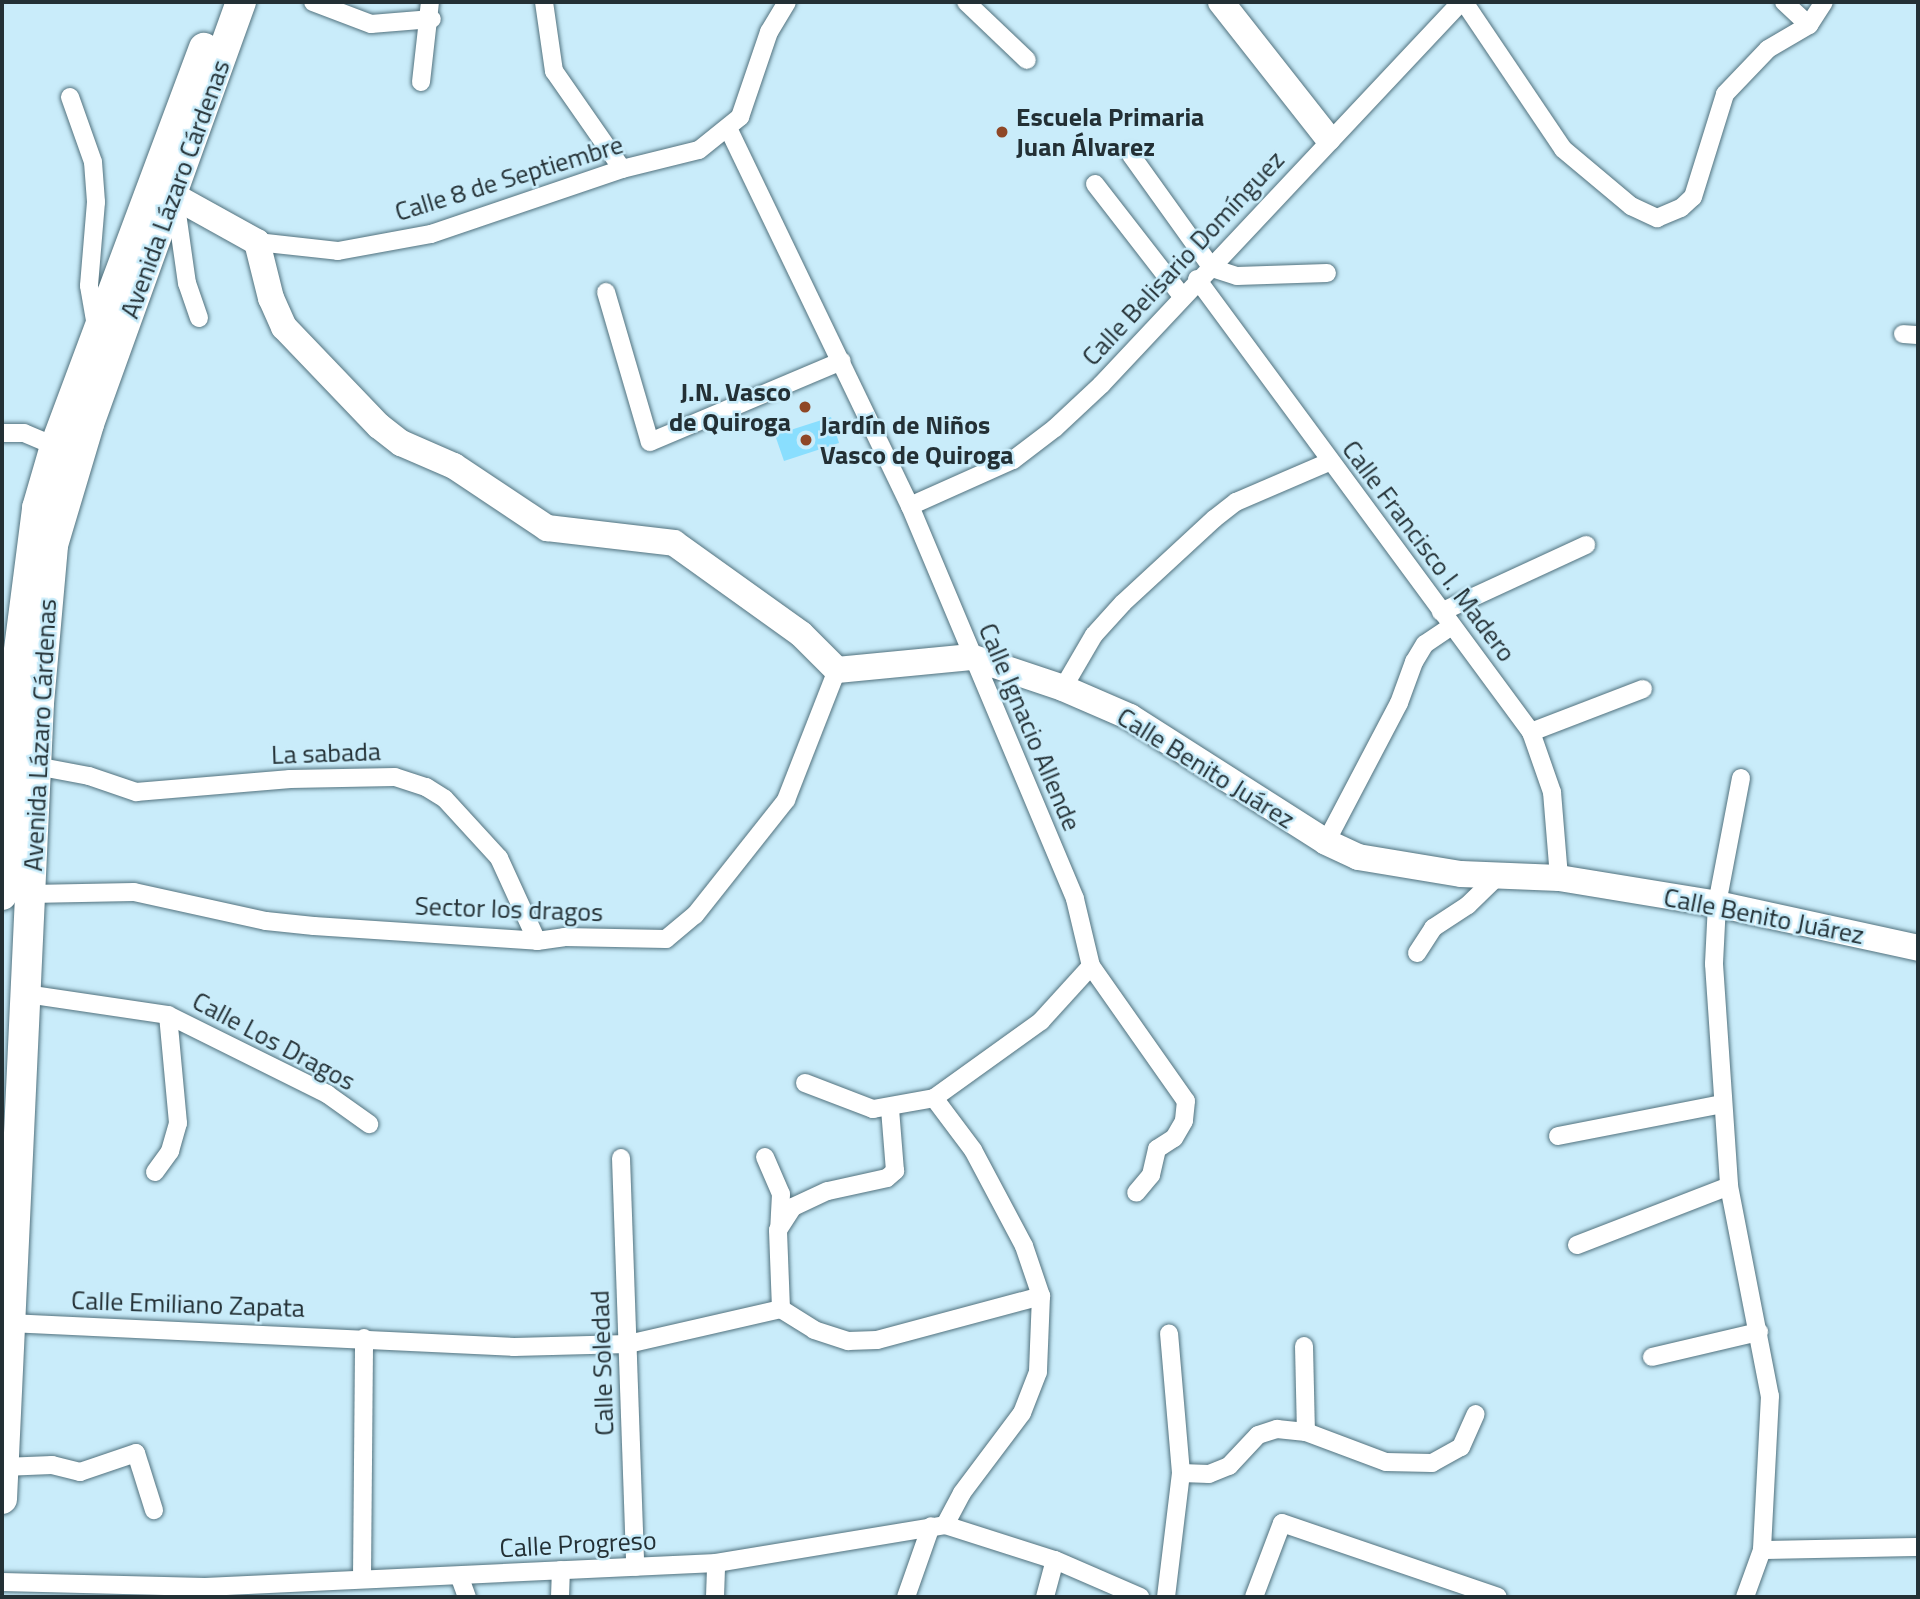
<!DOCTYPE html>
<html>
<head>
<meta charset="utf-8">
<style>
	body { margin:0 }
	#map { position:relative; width:1920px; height:1599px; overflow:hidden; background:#c9ecfa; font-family:"Titillium Web",sans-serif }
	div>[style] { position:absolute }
	.green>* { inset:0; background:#89defe }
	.roads { filter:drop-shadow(0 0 2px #52727e) drop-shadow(0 0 2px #52727e) }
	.street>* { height:18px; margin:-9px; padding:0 9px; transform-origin:9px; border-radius:9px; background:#fff }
	.secondary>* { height:26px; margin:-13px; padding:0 13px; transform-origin:13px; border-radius:13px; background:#fff }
	.primary>* { height:30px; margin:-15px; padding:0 15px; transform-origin:15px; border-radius:15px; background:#fff }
	.dots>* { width:19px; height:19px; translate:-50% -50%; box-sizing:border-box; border:4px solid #c9ecfa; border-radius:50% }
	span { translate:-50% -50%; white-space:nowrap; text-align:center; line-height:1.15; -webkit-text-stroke:5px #c9ecfa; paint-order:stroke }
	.poi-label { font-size:26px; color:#233035; font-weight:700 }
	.left { translate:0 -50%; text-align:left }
	.right { translate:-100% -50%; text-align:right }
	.street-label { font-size:26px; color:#233035 }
	.frame { position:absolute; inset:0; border:4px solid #233035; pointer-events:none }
</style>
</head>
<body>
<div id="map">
	<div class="green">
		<div style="clip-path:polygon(831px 417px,839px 443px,784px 461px,775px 435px)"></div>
	</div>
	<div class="roads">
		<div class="street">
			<div style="left:313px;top:2px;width:62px;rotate:20.8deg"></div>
			<div style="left:371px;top:24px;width:61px;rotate:-4.7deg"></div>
			<div style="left:544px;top:2px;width:70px;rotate:81.8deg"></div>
			<div style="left:554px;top:71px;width:119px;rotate:55.2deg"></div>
			<div style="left:966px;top:2px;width:84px;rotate:43.6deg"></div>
			<div style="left:1464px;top:2px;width:177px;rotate:56deg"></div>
			<div style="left:1563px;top:149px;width:89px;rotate:40deg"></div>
			<div style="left:1631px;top:206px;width:29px;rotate:25deg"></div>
			<div style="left:1657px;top:218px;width:26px;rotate:-23deg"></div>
			<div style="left:1681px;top:208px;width:16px;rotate:-43deg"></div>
			<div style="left:1693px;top:197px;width:108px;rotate:-72.7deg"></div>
			<div style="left:1725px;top:94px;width:62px;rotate:-46.3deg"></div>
			<div style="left:1768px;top:49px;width:48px;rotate:-30.3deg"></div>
			<div style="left:1809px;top:25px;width:27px;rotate:-57deg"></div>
			<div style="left:1784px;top:2px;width:34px;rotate:43deg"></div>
			<div style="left:421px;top:82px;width:81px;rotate:-83.6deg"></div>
			<div style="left:70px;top:97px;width:69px;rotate:70.5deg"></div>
			<div style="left:93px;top:162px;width:40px;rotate:85.7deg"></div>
			<div style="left:96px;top:202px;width:84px;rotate:94.8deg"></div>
			<div style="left:89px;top:286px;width:41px;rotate:80.1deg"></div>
			<div style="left:728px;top:128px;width:420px;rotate:64.3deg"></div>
			<div style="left:910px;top:506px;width:426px;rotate:67.2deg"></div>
			<div style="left:1075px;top:899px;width:69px;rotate:76.6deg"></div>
			<div style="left:1091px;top:966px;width:165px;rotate:54.9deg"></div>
			<div style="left:1186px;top:1101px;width:20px;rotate:96deg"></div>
			<div style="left:1184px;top:1121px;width:20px;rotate:120deg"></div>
			<div style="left:1174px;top:1138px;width:20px;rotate:147deg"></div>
			<div style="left:1157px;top:1149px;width:27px;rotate:103deg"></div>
			<div style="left:1151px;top:1175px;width:23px;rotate:130deg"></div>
			<div style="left:1131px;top:155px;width:139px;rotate:54.4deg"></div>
			<div style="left:1212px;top:268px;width:26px;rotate:18deg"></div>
			<div style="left:1237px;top:276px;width:90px;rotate:-1.9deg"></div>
			<div style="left:1095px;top:184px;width:140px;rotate:52.2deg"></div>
			<div style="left:175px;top:199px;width:85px;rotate:81.9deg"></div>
			<div style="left:187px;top:283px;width:37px;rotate:71deg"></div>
			<div style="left:257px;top:242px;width:81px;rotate:6.3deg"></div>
			<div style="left:338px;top:251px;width:95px;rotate:-10.4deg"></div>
			<div style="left:431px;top:234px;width:202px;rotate:-18.8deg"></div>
			<div style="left:622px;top:169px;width:79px;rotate:-13.9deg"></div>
			<div style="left:699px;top:150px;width:53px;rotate:-38.8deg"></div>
			<div style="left:740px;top:117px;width:90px;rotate:-71.2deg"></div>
			<div style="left:769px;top:32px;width:35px;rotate:-59deg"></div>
			<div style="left:1197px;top:279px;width:563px;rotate:53.6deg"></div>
			<div style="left:1531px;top:732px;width:64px;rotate:70.7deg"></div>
			<div style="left:1552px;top:792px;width:86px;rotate:85.3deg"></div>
			<div style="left:606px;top:292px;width:156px;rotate:73.7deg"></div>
			<div style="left:650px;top:442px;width:208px;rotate:-22.9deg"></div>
			<div style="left:1903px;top:334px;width:15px;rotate:4deg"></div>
			<div style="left:2px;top:433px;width:22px"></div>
			<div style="left:24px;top:433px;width:34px;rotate:23deg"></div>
			<div style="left:910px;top:506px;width:113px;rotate:-24.1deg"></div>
			<div style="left:1013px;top:460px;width:53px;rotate:-37.3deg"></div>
			<div style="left:1055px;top:428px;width:63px;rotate:-43.1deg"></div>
			<div style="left:1101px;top:385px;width:526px;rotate:-46.77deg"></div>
			<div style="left:1441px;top:612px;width:160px;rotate:-24.8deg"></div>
			<div style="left:1063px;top:688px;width:61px;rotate:-59.7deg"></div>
			<div style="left:1094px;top:635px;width:43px;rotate:-47.8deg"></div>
			<div style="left:1123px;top:603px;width:124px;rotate:-42.7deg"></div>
			<div style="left:1214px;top:519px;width:28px;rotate:-38deg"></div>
			<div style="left:1236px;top:502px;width:101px;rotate:-23.3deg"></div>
			<div style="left:1531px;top:732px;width:120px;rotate:-21deg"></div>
			<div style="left:28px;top:769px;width:9px;rotate:-21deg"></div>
			<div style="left:36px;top:766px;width:54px;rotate:10.7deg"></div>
			<div style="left:89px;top:776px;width:50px;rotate:18.8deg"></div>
			<div style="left:136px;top:792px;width:155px;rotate:-4.8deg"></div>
			<div style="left:290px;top:779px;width:105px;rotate:-1.1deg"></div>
			<div style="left:395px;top:777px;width:33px;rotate:18deg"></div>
			<div style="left:426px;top:787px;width:22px;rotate:32deg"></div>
			<div style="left:445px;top:799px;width:80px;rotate:47.5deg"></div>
			<div style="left:499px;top:858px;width:91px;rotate:65.4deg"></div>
			<div style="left:1741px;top:778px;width:128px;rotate:100.8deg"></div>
			<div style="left:1717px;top:904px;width:60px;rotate:92.9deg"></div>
			<div style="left:1714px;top:964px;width:223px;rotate:86.1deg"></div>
			<div style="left:1729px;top:1186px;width:214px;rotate:79deg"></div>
			<div style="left:1770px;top:1396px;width:154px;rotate:93deg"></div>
			<div style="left:1762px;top:1550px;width:50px;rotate:109.9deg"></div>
			<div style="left:1326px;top:842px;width:157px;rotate:-62.3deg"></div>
			<div style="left:1399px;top:703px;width:44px;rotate:-69.9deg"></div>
			<div style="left:1414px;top:662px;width:21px;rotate:-59deg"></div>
			<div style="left:1425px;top:644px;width:32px;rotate:-34deg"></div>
			<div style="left:30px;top:894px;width:104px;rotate:-1.1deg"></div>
			<div style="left:134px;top:892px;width:135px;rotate:12.4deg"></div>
			<div style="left:266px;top:921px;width:48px;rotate:5.9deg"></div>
			<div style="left:314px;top:926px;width:224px;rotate:3.8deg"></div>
			<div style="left:537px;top:941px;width:27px;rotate:-8deg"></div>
			<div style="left:564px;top:937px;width:102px;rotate:1.1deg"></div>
			<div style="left:666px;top:939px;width:38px;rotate:-40deg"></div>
			<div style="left:695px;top:915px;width:147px;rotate:-51.6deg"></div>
			<div style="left:786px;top:800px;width:140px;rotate:-68.6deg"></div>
			<div style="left:1417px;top:953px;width:30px;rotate:-57deg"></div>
			<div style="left:1433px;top:928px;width:42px;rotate:-33.3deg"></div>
			<div style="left:1468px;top:905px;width:43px;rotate:-44.1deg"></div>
			<div style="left:26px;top:994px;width:144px;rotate:8.4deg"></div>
			<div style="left:168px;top:1015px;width:178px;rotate:26.4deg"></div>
			<div style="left:327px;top:1094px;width:52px;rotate:35.5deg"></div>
			<div style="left:805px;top:1083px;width:73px;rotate:20.9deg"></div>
			<div style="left:873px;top:1109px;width:62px;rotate:-10.2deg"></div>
			<div style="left:934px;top:1098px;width:132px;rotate:-35.7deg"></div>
			<div style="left:1041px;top:1021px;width:74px;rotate:-47.7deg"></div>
			<div style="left:934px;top:1098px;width:65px;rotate:53.1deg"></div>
			<div style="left:973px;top:1150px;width:109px;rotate:62deg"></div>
			<div style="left:1024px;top:1246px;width:53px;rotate:71.2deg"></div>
			<div style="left:1041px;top:1296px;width:76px;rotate:92.3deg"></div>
			<div style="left:1038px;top:1372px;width:44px;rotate:111.3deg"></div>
			<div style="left:1022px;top:1413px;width:100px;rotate:126.9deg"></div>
			<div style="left:962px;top:1493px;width:36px;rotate:118deg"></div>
			<div style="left:1558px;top:1136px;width:168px;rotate:-11deg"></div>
			<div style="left:765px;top:1157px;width:40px;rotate:66.6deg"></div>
			<div style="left:781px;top:1194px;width:33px;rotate:93deg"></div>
			<div style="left:621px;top:1158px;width:409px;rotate:88deg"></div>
			<div style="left:155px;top:1172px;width:26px;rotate:-54deg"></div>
			<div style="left:170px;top:1151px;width:29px;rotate:-74deg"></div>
			<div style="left:178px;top:1123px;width:108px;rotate:-95.3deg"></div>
			<div style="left:1577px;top:1245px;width:163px;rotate:-21.2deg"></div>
			<div style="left:781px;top:1309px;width:79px;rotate:-92.2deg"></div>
			<div style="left:778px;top:1230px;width:27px;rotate:-57deg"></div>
			<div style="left:793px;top:1207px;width:38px;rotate:-25deg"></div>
			<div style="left:828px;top:1191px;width:60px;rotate:-12.4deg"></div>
			<div style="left:887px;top:1178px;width:11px;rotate:-41deg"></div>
			<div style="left:895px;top:1171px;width:62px;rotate:-94.6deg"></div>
			<div style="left:9px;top:1323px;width:506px;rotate:2.72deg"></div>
			<div style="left:514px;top:1347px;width:114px;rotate:-1.5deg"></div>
			<div style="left:628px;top:1344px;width:157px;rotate:-12.9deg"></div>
			<div style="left:781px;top:1309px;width:39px;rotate:32deg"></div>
			<div style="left:814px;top:1330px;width:36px;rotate:18deg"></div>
			<div style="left:848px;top:1341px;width:29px;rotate:-2deg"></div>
			<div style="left:877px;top:1340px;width:170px;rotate:-15deg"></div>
			<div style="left:1304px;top:1346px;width:86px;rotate:88.7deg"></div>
			<div style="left:1652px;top:1357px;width:110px;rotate:-13.2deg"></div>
			<div style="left:3px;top:1467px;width:49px;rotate:-2.3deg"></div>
			<div style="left:52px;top:1465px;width:29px;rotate:14deg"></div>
			<div style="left:80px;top:1472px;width:59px;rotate:-18.7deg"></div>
			<div style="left:136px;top:1453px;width:60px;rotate:72.5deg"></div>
			<div style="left:1181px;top:1473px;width:28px;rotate:2deg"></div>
			<div style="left:1209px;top:1474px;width:22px;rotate:-22deg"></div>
			<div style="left:1229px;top:1466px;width:42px;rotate:-46.9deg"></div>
			<div style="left:1258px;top:1435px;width:20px;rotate:-18deg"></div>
			<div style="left:1277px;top:1429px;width:29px;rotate:6deg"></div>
			<div style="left:1306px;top:1432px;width:85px;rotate:20.6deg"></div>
			<div style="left:1386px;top:1462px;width:46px;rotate:1.2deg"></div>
			<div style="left:1432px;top:1463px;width:33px;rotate:-29deg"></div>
			<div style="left:1461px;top:1447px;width:36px;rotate:-66deg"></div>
			<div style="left:1762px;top:1550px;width:156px;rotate:-1.1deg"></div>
			<div style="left:362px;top:1577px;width:239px;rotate:-89.5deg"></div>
			<div style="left:460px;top:1578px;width:20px;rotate:70deg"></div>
			<div style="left:2px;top:1582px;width:203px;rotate:1.4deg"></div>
			<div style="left:205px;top:1587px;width:512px;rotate:-2.69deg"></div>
			<div style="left:716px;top:1563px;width:232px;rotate:-9.4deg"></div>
			<div style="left:945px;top:1525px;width:115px;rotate:17.7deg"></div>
			<div style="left:1055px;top:1560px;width:93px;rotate:23.5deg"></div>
			<div style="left:560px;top:1597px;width:27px;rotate:-88deg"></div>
			<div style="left:715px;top:1597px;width:34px;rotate:-88deg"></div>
			<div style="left:906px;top:1597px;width:75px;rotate:-70.6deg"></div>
			<div style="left:1045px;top:1597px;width:38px;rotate:-75deg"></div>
			<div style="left:1166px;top:1597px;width:125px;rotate:-83.1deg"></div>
			<div style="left:1181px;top:1473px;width:140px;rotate:-94.9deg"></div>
			<div style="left:1254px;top:1597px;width:79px;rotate:-69.3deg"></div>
			<div style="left:1282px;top:1523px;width:228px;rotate:18.9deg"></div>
		</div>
		<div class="secondary">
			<div style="left:1221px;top:2px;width:173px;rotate:51.8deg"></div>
			<div style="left:174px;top:196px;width:95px;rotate:29deg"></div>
			<div style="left:257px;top:242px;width:58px;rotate:76deg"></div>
			<div style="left:271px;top:298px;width:32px;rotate:66deg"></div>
			<div style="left:284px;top:327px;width:137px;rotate:46.2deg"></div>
			<div style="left:379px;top:426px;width:28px;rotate:38deg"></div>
			<div style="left:401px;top:443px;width:58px;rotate:23.5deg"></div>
			<div style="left:454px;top:466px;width:112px;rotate:33.7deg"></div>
			<div style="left:547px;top:528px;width:128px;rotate:6.7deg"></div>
			<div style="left:674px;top:543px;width:156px;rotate:35.6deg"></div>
			<div style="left:801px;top:634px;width:51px;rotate:45deg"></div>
			<div style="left:837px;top:670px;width:135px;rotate:-5.5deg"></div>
			<div style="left:971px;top:657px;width:97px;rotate:18.6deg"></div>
			<div style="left:1063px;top:688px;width:73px;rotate:23.4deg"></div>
			<div style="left:1130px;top:717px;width:232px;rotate:32.5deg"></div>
			<div style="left:1326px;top:842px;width:35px;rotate:25deg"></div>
			<div style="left:1358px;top:857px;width:104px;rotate:9.4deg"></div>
			<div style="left:1461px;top:874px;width:98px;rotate:2.3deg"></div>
			<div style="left:1559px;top:878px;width:160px;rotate:9.3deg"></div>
			<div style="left:1717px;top:904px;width:206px;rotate:12.3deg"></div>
		</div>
		<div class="primary">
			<div style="left:2px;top:895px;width:199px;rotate:-86.8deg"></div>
			<div style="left:13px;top:696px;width:190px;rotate:-82.7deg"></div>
			<div style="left:37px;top:508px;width:65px;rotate:-73.8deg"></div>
			<div style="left:55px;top:446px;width:425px;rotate:-69.5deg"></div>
			<div style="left:2px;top:1499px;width:797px;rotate:-87.34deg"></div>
			<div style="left:39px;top:703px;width:159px;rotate:-84.9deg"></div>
			<div style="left:53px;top:545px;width:126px;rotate:-73.4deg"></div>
			<div style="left:89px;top:424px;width:449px;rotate:-70.2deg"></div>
		</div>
	</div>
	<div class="dots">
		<div style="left:1002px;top:132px;background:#8f4726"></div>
		<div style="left:805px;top:407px;background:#8f4726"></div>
		<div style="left:806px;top:440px;background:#8f4726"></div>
	</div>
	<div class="poi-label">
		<span class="left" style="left:1016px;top:132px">Escuela Primaria<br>Juan Álvarez</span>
		<span class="right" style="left:791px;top:407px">J.N. Vasco<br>de Quiroga</span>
		<span class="left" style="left:820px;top:440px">Jardín de Niños<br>Vasco de Quiroga</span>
	</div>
	<div class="street-label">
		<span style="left:509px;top:178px;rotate:-17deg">Calle 8 de Septiembre</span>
		<span style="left:175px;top:189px;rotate:-70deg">Avenida Lázaro Cárdenas</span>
		<span style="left:1183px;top:258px;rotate:-47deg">Calle Belisario Domínguez</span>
		<span style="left:1429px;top:551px;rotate:53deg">Calle Francisco I. Madero</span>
		<span style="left:1030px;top:727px;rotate:67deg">Calle Ignacio Allende</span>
		<span style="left:40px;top:735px;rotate:-87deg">Avenida Lázaro Cárdenas</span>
		<span style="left:326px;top:753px;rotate:-2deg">La sabada</span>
		<span style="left:1206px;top:768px;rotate:32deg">Calle Benito Juárez</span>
		<span style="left:509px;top:909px;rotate:2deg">Sector los dragos</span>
		<span style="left:1764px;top:916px;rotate:11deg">Calle Benito Juárez</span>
		<span style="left:274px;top:1041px;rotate:28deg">Calle Los Dragos</span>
		<span style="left:188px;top:1304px;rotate:2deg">Calle Emiliano Zapata</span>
		<span style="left:602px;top:1363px;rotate:-92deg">Calle Soledad</span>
		<span style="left:578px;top:1544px;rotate:-3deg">Calle Progreso</span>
	</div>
	<div class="frame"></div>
</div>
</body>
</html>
